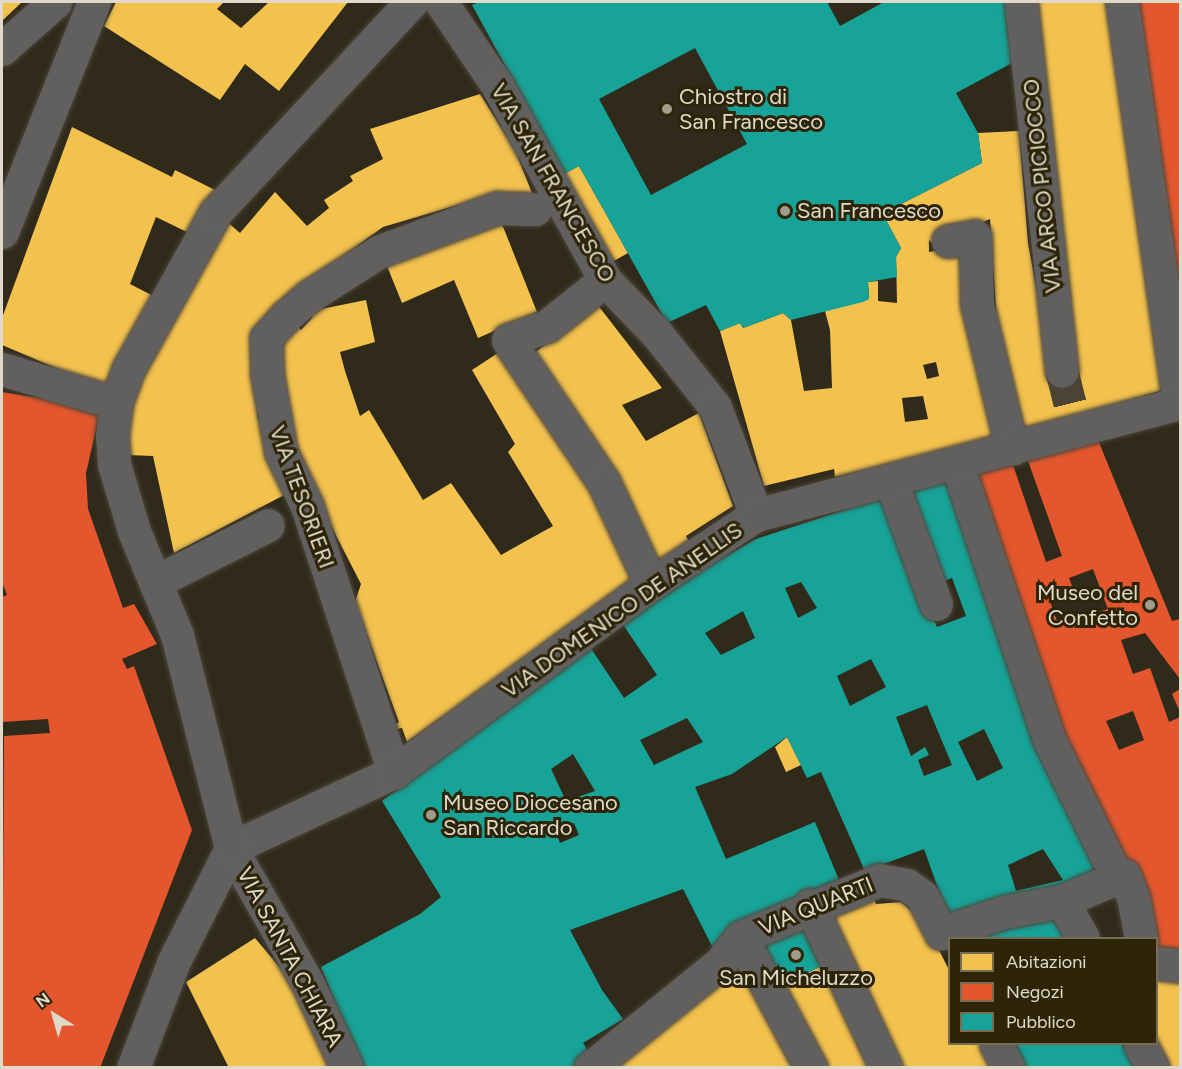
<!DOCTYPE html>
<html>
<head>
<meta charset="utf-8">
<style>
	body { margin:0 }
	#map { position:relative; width:1182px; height:1069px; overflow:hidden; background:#302a1b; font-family:Figtree,sans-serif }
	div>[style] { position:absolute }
	.homes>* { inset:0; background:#f2c14e }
	.shops>* { inset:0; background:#e4572e }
	.public>* { inset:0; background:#17a398 }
	.pedestrian-tunnel>* { height:33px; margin-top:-16.5px; transform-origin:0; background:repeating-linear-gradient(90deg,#4b4435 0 33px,transparent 0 49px) }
	.roads { filter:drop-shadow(0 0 2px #4b4539) drop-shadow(0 0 2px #4b4539) }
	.pedestrian>* { height:33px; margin:-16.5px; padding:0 16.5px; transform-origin:16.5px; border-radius:16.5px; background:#62605f }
	.minor>* { height:33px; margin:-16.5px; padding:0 16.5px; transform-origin:16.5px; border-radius:16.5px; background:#62605f }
	.tertiary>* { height:33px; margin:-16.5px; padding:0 16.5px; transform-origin:16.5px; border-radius:16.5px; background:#62605f }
	.dots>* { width:16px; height:16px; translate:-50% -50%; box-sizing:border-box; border:3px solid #2e2407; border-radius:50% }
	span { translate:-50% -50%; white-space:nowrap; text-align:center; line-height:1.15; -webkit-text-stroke:6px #2e2407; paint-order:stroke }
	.poi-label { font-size:22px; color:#e1daca }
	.left { translate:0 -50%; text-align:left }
	.right { translate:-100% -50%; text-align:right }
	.street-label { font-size:22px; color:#e1daca }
	.frame { position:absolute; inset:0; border:3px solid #e1daca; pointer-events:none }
	.legend { position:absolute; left:948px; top:937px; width:210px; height:108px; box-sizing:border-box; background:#2e2407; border:2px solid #766d55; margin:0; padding:8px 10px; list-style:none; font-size:18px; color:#e1daca }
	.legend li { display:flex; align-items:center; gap:12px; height:30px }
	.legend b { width:30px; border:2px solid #766d55 }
	.north { position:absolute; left:24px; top:985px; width:60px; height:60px; -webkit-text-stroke:4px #2e2407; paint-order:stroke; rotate:323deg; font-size:16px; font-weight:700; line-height:24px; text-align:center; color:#e1daca }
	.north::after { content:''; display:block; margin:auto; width:21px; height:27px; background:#e1daca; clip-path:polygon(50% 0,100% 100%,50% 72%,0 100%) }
</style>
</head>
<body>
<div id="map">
	<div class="homes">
		<div style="clip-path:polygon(2px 2px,22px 2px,2px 21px)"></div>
		<div style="clip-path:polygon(116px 2px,224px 2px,217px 9px,241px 28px,269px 2px,348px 2px,279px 91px,245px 64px,220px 100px,104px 26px)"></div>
		<div style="clip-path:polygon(evenodd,1032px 2px,1111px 2px,1163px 390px,1016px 434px,997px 323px,990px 219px,933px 244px,929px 240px,929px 252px,963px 246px,1001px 437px,835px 477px,834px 469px,764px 486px,720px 331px,740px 323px,743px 328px,783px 313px,791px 320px,804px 391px,832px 388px,830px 330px,825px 311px,869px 299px,868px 282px,878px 281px,878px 301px,897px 303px,896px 257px,901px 248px,880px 209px,884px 207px,889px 218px,897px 213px,895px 207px,982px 163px,978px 133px,1019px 131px,1028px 243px,1041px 314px,1032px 2px,936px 362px,939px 376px,927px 379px,923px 365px,936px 362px,1032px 2px,923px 396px,928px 419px,905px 422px,902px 398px,923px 396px)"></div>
		<div style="clip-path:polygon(480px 94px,515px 150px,532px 193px,485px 197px,383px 227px,292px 293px,257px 416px,288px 493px,174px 553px,153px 456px,128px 455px,129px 390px,224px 219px,240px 233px,275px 192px,307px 226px,329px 208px,324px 200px,353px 181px,350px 176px,383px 159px,370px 129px)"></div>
		<div style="clip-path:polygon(72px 127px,172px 177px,175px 170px,217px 191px,193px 235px,156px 217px,130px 284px,159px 299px,110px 391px,2px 345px,2px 318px)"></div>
		<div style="clip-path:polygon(579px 166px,628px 253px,612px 262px,564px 174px)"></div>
		<div style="clip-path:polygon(500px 219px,537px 312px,478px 338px,454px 280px,402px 303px,387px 266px)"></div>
		<div style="clip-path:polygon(366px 300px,375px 342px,340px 352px,345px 371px,360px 416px,369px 410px,423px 500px,451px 483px,501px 555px,553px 526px,508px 452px,515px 444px,472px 370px,504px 349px,553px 418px,640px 577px,407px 742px,402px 728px,397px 729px,396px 724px,399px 722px,355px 602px,361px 584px,291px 448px,273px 353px,293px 321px,301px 330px,312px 318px,311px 311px)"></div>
		<div style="clip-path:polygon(597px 304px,662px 388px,622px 405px,646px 441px,699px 413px,733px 506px,686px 536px,690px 544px,654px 568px,533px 354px)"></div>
		<div style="clip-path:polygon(787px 737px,801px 765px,786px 772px,775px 747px)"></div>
		<div style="clip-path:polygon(872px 893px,876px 904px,901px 902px,925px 922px,950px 972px,950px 1044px,983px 1044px,995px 1068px,898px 1068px,820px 911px)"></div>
		<div style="clip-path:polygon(255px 938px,292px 982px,335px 1068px,229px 1068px,186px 982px)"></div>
		<div style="clip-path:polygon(830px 962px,878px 1068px,822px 1068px,780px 986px)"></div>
		<div style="clip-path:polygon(744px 965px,799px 1068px,604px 1068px,690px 1003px)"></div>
		<div style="clip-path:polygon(1156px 973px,1180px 976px,1180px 1068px,1165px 1068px,1156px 1044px)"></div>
	</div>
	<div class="shops">
		<div style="clip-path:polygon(1138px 2px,1180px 2px,1180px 289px,1179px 289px)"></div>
		<div style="clip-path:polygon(2px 392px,101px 408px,86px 473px,88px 509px,123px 608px,134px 604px,157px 644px,122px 659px,127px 669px,134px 666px,192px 830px,100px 1068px,2px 1068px,4px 736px,50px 733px,48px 719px,2px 722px,2px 597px,7px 595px,2px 582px)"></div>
		<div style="clip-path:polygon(evenodd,1098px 440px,1172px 621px,1180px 619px,1180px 679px,1145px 633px,1121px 640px,1133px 674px,1150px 668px,1169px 722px,1180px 717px,1180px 954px,1156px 951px,1156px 938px,1067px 757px,970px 473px,1012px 462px,1046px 562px,1062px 556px,1027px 458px,1098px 440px,1093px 569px,1108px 609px,1058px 624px,1047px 593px,1072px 586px,1069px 578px,1093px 569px,1098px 440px,1133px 711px,1144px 740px,1119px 750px,1106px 721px,1133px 711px)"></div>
		<div style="clip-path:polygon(1180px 689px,1180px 712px,1172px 694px)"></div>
	</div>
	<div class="public">
		<div style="clip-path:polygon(evenodd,479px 2px,827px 2px,840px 26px,884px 2px,1007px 2px,1012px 63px,956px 93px,978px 133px,982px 163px,895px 207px,897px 213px,889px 218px,884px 207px,880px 209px,901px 248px,896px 257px,897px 277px,868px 282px,869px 299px,863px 302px,791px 320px,783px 313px,743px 328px,740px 323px,720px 331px,706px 305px,667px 323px,579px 166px,564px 174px,472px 5px,479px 2px,695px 48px,747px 144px,651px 195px,599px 99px,695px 48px)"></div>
		<div style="clip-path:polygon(evenodd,951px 478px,1105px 876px,950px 922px,924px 849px,865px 871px,821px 772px,807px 778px,787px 737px,732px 774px,695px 787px,726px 859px,815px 822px,839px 880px,713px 948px,683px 889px,570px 930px,602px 990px,623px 1019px,583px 1043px,592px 1057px,577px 1068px,361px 1068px,321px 967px,420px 914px,441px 897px,382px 801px,590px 647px,624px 698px,657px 675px,622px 623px,673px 586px,756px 539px,887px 496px,937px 627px,966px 616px,952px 578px,940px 582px,904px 491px,951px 478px,801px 582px,817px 608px,798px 618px,785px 588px,801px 582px,951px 478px,743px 611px,755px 638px,721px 655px,705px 633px,743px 611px,951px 478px,871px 659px,886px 687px,850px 706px,837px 676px,871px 659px,951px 478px,927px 705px,952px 765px,924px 776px,918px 760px,929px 755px,925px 747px,911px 756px,896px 717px,927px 705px,951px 478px,687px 718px,703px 742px,654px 765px,640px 740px,687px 718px,951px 478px,984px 729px,1003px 768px,977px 781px,958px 742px,984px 729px,951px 478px,573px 754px,595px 791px,566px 801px,551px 769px,573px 754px,951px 478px,574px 823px,579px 835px,560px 843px,555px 830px,574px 823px,951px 478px,1043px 849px,1063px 880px,1016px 891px,1008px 865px,1043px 849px)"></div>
		<div style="clip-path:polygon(1060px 910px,1073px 938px,955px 938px)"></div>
		<div style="clip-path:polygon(809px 917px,830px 962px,780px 986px,756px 937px)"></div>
		<div style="clip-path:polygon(1009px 1044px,1122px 1044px,1136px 1068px,1021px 1068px)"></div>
	</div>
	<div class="pedestrian-tunnel">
		<div style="left:1062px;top:371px;width:62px;rotate:76deg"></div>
	</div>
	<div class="roads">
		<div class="pedestrian">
			<div style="left:1021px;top:2px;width:371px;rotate:83.7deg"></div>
			<div style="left:1122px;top:2px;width:405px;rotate:81.9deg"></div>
			<div style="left:948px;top:241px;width:27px;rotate:-10deg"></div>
			<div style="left:975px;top:236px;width:68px;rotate:88.3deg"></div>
			<div style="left:977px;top:304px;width:149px;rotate:76.4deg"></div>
			<div style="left:285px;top:317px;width:28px;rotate:132deg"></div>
			<div style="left:266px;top:338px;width:36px;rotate:88deg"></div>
			<div style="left:267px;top:374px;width:79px;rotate:79.8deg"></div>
			<div style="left:281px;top:452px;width:60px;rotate:64.3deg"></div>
			<div style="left:2px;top:369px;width:119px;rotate:16.6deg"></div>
			<div style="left:891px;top:481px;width:131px;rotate:69.9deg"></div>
			<div style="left:741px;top:937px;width:149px;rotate:61.9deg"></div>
			<div style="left:996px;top:1044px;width:27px;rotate:63deg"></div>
			<div style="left:1140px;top:1044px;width:27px;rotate:62deg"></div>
		</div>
		<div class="minor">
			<div style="left:441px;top:2px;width:100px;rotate:56deg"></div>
			<div style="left:497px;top:85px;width:223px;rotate:61deg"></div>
			<div style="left:605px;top:280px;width:75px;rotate:46.1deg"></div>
			<div style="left:657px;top:334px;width:93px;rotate:51.5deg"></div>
			<div style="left:715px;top:407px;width:116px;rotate:69.2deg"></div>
			<div style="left:2px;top:49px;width:71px;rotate:-41.6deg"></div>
			<div style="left:605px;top:280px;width:74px;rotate:141.6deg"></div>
			<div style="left:547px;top:326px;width:41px;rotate:160.3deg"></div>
			<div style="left:508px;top:340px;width:172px;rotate:56.1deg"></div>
			<div style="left:604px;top:483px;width:111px;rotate:65deg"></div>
			<div style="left:285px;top:317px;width:30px;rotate:-41deg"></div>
			<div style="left:308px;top:297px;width:85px;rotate:-32.6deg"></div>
			<div style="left:380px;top:251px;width:125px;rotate:-20.2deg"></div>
			<div style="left:497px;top:208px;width:38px;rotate:2deg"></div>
			<div style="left:957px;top:464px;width:290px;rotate:71.5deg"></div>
			<div style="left:1049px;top:739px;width:156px;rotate:63.8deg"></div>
			<div style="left:307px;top:506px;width:280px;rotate:71.9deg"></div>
			<div style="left:157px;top:581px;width:124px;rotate:-26.8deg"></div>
			<div style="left:231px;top:848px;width:180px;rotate:-25deg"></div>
			<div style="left:394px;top:772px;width:318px;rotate:-36.2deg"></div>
			<div style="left:651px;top:584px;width:126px;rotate:-33.3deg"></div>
			<div style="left:756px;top:515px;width:439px;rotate:-14.8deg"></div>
			<div style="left:810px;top:905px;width:180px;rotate:65deg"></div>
			<div style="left:1083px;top:938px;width:43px;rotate:-119.6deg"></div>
			<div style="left:1062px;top:901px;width:67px;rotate:-22.8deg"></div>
			<div style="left:1124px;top:875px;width:24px;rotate:68deg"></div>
			<div style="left:1133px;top:897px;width:42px;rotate:79deg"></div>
			<div style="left:1156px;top:963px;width:24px;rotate:7deg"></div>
			<div style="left:133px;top:1068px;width:112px;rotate:-69.1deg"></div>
			<div style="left:173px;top:963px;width:129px;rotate:-63.2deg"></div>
			<div style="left:347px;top:1068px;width:95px;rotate:-114.9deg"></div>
			<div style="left:307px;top:982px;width:154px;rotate:-119.6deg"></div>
			<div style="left:231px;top:848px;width:220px;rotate:-104.2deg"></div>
			<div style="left:177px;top:635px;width:113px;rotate:-112.5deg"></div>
			<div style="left:134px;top:531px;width:70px;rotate:-106.6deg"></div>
			<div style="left:114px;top:464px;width:28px;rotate:-94deg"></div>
			<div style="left:112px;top:436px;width:33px;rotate:-83deg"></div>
			<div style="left:116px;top:403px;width:37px;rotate:-70deg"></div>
			<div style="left:129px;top:368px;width:179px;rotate:-60.9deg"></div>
			<div style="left:216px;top:212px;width:287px;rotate:-47.1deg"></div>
			<div style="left:590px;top:1068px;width:167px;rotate:-38.9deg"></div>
			<div style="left:720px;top:963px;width:33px;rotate:-51deg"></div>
			<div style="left:741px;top:937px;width:149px;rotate:-22.4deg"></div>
			<div style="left:879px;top:880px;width:28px;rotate:10deg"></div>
			<div style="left:907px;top:885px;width:19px;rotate:36deg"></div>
			<div style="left:922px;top:896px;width:42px;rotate:62.8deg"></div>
			<div style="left:941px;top:933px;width:66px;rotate:-18.4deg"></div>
			<div style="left:1004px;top:912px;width:59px;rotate:-10.7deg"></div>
		</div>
		<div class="tertiary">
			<div style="left:2px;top:232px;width:248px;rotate:-68.2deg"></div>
		</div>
	</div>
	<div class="dots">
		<div style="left:667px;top:109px;background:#a39c8d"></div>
		<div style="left:785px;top:211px;background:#a39c8d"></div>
		<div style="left:1150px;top:605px;background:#a39c8d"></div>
		<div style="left:431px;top:815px;background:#a39c8d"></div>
		<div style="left:796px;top:955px;background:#a39c8d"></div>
	</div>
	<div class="poi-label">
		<span class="left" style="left:679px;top:109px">Chiostro di<br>San Francesco</span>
		<span class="left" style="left:797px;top:211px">San Francesco</span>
		<span class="right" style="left:1138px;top:605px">Museo del<br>Confetto</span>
		<span class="left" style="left:443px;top:815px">Museo Diocesano<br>San Riccardo</span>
		<span style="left:796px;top:978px">San Micheluzzo</span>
	</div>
	<div class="street-label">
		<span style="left:553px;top:183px;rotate:60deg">VIA SAN FRANCESCO</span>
		<span style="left:1042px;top:186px;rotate:-96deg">VIA ARCO PICIOCCO</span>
		<span style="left:302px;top:497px;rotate:70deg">VIA TESORIERI</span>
		<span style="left:622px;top:610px;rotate:-35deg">VIA DOMENICO DE ANELLIS</span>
		<span style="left:816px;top:906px;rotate:-22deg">VIA QUARTI</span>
		<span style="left:290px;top:957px;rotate:62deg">VIA SANTA CHIARA</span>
	</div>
	<div class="frame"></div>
	<ul class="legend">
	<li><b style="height:16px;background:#f2c14e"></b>Abitazioni</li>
	<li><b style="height:16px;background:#e4572e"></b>Negozi</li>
	<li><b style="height:16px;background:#17a398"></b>Pubblico</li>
	</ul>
	<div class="north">N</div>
</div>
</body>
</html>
